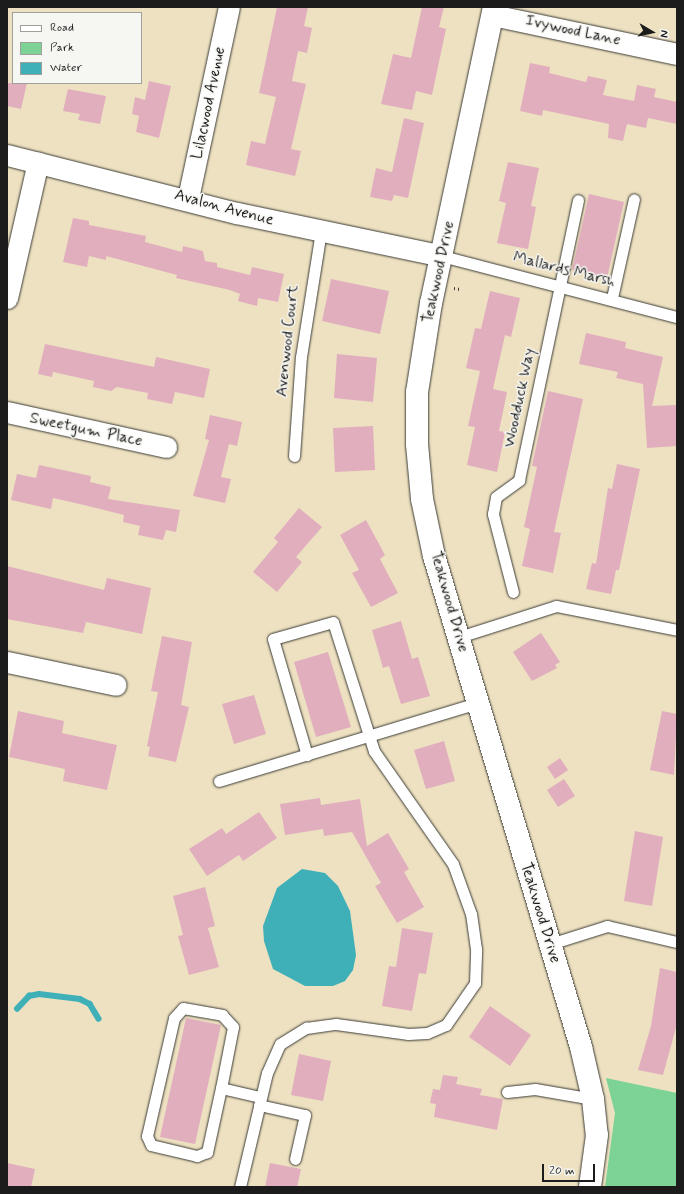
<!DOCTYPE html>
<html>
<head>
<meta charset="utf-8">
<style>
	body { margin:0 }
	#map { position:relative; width:684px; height:1194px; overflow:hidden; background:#ede1c1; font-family:Mynerve,sans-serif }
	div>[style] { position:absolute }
	.green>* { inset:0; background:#7dd396 }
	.water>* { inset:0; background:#3fb0b8 }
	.stream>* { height:5.5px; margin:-2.75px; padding:0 2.75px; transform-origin:2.75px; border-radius:2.75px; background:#3fb0b8 }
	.building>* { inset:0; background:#e1aebe }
	.path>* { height:2.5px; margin-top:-1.25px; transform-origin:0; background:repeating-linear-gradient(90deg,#3b3a35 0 1px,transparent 0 4px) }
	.roads { filter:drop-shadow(0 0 1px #3b3a35) drop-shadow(0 0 1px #3b3a35) }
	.lane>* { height:11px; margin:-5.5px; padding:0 5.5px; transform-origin:5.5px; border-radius:5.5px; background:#fff }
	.street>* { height:21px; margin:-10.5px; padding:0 10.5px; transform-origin:10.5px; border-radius:10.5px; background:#fff }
	.secondary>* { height:22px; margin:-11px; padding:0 11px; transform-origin:11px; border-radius:11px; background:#fff }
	span { translate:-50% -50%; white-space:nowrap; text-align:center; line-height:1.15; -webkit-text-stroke:3px #f6f6f2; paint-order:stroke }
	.street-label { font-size:16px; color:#1c1c1c }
	.frame { position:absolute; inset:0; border:8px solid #1c1c1c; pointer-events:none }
	.legend { position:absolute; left:12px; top:12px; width:130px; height:72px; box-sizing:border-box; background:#f6f6f2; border:1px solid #9f9f9c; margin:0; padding:5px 7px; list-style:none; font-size:12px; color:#1c1c1c }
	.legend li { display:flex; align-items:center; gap:8px; height:20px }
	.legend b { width:20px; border:1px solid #9f9f9c }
	.north { position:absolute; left:632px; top:12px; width:40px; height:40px; -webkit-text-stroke:3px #f6f6f2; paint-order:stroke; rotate:99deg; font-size:11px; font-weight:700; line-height:16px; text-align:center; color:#1c1c1c }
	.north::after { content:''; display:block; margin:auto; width:14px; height:18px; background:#1c1c1c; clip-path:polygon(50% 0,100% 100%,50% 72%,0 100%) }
	.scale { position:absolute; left:542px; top:1164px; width:53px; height:18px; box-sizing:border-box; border:2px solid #1c1c1c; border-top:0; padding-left:5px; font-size:12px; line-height:14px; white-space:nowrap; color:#1c1c1c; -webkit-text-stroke:3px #f6f6f2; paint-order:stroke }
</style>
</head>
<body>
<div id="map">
	<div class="green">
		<div style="clip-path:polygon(606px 1078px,677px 1093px,677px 1187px,605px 1187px,615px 1113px)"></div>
	</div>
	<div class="water">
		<div style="clip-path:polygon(302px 869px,325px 873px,338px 886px,350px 911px,356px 955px,353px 970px,345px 981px,333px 986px,305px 986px,273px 969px,264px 941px,263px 926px,277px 888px)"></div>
	</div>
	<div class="stream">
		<div style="left:17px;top:1009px;width:18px;rotate:-47deg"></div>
		<div style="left:29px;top:996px;width:10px;rotate:-11deg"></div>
		<div style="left:39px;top:994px;width:41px;rotate:7deg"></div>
		<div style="left:80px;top:999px;width:11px;rotate:27deg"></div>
		<div style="left:90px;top:1004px;width:17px;rotate:59deg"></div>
	</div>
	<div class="building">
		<div style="clip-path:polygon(277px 7px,308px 7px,304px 26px,312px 28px,307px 53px,298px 51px,292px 81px,306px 84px,291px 149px,301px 151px,295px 176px,246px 165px,251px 141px,265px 144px,276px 97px,259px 93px)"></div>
		<div style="clip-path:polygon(422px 7px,444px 7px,439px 27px,446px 29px,432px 95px,416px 91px,412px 110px,381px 104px,393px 54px,411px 58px)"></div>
		<div style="clip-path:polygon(530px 63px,550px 67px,549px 73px,586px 82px,588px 76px,607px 80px,603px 95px,634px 101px,637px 85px,656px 89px,654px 97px,677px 102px,677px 124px,648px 118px,646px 128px,627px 124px,623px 141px,608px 138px,609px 124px,543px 110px,542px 116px,520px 111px)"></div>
		<div style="clip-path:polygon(149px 81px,171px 86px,159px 138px,136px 132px,139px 116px,132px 114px,135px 97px,145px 100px)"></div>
		<div style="clip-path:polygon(7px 83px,27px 83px,21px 109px,7px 106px)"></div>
		<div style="clip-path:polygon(68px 89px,106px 96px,100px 124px,78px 120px,80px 114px,63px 111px)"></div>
		<div style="clip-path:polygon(404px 118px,424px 123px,408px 198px,394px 195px,392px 201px,370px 197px,376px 168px,392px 172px)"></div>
		<div style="clip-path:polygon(508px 162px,539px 168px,531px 206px,536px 207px,528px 249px,497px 243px,506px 203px,499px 201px)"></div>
		<div style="clip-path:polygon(589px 194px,624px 202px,607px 278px,572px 270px)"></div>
		<div style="clip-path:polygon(73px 218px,89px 221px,89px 225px,146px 236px,145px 242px,182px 252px,183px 246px,203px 251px,205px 261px,217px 263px,217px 267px,250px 275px,252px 267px,284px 274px,278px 302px,258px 298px,257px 306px,238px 301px,240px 294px,230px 290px,176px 278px,177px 275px,106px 256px,106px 260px,89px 256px,87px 267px,63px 262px)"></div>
		<div style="clip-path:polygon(331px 279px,389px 291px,380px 334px,322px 321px)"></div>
		<div style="clip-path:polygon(490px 291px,520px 298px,511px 337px,505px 335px,493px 389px,507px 392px,499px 431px,505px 432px,497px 472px,467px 465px,475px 427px,468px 426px,480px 371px,466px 368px,475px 328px,481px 329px)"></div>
		<div style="clip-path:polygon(586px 333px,626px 342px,625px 348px,663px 357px,652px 406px,676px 405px,677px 446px,647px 448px,643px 384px,616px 378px,618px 372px,579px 364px)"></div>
		<div style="clip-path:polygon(45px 344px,154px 367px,156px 357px,210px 369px,204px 398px,175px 392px,172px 404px,147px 399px,148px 393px,117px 387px,111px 391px,93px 387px,94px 381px,53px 372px,52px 377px,38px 374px)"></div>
		<div style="clip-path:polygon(337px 354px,377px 358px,373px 402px,334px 398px)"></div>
		<div style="clip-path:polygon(548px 391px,583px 399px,554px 532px,561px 533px,553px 573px,522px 566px,530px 529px,524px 527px,537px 467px,532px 466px)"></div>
		<div style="clip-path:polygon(210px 415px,242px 422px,237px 446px,229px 444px,221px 477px,231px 479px,225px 503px,193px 496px,209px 440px,205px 439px)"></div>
		<div style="clip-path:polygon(373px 426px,375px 470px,335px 472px,333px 428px)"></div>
		<div style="clip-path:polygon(617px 464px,640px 469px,619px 570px,616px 570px,611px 594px,586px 589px,592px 563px,596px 564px,608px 488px,612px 489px)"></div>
		<div style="clip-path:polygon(39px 465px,91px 476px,90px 482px,111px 487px,108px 499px,180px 510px,176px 532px,166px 530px,163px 540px,138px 535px,140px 526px,123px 522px,124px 515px,84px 505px,53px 498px,51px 509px,11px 500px,17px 474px,36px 478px)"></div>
		<div style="clip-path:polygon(299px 508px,322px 527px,296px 557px,302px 562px,277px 592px,253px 572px,278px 542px,274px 538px)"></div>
		<div style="clip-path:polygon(366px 520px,385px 555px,380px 559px,398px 593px,371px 607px,352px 573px,359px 570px,340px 535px)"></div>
		<div style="clip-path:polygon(7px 566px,104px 590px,107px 578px,151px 588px,142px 634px,86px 622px,83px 633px,7px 619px)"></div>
		<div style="clip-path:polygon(401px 621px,412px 659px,418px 657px,430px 696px,401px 704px,389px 666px,383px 668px,372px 630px)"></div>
		<div style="clip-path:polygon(541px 633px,560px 662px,555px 665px,557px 668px,532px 681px,513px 652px)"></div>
		<div style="clip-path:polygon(162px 636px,192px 642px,181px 705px,189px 707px,176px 762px,148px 756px,150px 747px,147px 746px,158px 692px,151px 691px)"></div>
		<div style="clip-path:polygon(328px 652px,351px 727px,316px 737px,294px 662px)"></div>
		<div style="clip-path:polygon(254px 695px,266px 734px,234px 744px,222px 704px)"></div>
		<div style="clip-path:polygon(18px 711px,64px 721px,62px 733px,117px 745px,107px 790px,63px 781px,65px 769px,9px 757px)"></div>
		<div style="clip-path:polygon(662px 711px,677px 714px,674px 775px,650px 770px)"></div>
		<div style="clip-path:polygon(444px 741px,455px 781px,426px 789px,414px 750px)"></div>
		<div style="clip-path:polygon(560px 758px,568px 770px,555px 779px,547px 767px)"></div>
		<div style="clip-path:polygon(564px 779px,575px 796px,558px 807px,547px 790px)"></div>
		<div style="clip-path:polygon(320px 798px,321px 805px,360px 799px,367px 846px,388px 833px,409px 869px,404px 872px,424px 907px,397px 923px,375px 886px,381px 883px,352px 832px,324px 836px,323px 829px,285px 835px,280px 804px)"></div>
		<div style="clip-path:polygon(259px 812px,277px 838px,243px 861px,239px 855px,207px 876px,189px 849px,222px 828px,226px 834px)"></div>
		<div style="clip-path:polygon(635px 831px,663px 837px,652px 906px,624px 901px)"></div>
		<div style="clip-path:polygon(205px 887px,215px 926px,208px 928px,219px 967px,189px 975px,178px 936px,183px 935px,173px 896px)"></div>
		<div style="clip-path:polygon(402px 928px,433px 933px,426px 974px,419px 973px,412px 1011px,382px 1006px,389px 966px,396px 967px)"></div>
		<div style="clip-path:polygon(660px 968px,677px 972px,677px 1024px,663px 1075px,638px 1070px,651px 1026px)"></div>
		<div style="clip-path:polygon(490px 1006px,531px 1035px,510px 1066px,469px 1037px)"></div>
		<div style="clip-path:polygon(186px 1018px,221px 1025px,195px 1144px,160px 1137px)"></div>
		<div style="clip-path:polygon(299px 1054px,331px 1061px,323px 1101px,291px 1095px)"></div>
		<div style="clip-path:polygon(443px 1075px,458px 1077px,456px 1084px,482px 1089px,480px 1095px,503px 1099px,497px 1130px,434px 1117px,436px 1104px,430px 1103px,433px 1089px,440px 1090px)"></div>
		<div style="clip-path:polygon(7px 1163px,35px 1169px,31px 1187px,7px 1187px)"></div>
		<div style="clip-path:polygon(270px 1163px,301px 1169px,297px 1187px,265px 1187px)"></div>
	</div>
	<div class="path">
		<div style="left:454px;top:288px;width:6px;rotate:9deg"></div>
	</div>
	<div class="roads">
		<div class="lane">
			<div style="left:442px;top:256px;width:243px;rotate:14.6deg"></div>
			<div style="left:612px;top:298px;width:101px;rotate:-77.5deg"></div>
			<div style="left:294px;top:456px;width:99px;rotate:-86deg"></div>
			<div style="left:301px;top:357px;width:128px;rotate:-81deg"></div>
			<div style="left:513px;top:592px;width:81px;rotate:-104.4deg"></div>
			<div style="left:493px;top:514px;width:17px;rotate:-80deg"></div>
			<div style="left:496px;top:497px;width:29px;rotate:-36deg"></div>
			<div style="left:519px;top:480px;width:286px;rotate:-78.1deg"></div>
			<div style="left:459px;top:637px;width:102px;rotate:-17.7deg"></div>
			<div style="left:556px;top:606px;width:123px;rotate:11.2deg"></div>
			<div style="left:219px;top:781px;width:270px;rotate:-16.8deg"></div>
			<div style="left:550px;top:944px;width:60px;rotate:-17.5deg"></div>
			<div style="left:607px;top:926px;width:72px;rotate:12.9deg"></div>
			<div style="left:221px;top:1088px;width:66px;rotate:102.3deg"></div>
			<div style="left:207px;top:1152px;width:11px;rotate:158deg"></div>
			<div style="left:197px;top:1156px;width:47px;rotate:-166.6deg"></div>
			<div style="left:151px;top:1145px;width:10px;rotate:-114deg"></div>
			<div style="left:147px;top:1136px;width:121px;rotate:-77.1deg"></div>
			<div style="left:174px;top:1018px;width:13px;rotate:-48deg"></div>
			<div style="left:183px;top:1008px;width:40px;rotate:10deg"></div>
			<div style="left:222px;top:1015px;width:16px;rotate:47deg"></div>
			<div style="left:233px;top:1027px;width:62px;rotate:101.1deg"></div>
			<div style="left:221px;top:1088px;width:40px;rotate:13deg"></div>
			<div style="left:507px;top:1092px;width:28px;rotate:-6deg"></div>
			<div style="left:535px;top:1089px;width:59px;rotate:9.8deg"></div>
			<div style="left:259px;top:1105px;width:47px;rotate:12.3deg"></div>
			<div style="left:305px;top:1115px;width:45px;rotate:102.8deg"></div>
			<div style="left:240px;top:1187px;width:117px;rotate:-76.7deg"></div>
			<div style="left:267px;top:1073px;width:32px;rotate:-66deg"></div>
			<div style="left:280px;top:1044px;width:31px;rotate:-32deg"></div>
			<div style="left:306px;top:1028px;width:30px;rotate:-8deg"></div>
			<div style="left:336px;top:1024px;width:73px;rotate:7.9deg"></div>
			<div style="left:408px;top:1034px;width:19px;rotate:-3deg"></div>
			<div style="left:427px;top:1033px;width:21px;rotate:-23deg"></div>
			<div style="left:446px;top:1025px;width:51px;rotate:-55.4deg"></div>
			<div style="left:475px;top:983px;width:34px;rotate:-88deg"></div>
			<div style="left:476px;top:949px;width:35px;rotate:-98deg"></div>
			<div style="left:471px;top:914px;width:53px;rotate:-109.8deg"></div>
			<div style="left:453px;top:864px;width:138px;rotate:-125deg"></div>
			<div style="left:374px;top:751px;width:135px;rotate:-107.6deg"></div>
			<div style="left:333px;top:622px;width:62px;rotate:164.2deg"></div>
			<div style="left:273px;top:639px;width:121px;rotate:73.7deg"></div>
		</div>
		<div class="street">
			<div style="left:492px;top:15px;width:189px;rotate:11.9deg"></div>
			<div style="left:7px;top:155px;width:237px;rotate:14.2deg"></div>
			<div style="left:237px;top:213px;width:209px;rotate:11.8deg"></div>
			<div style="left:188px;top:198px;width:195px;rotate:-77.9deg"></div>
			<div style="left:7px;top:298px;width:139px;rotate:-77.2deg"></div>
			<div style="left:7px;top:412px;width:163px;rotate:12.4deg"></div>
			<div style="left:7px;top:662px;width:111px;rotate:11.9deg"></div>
		</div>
		<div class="secondary">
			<div style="left:494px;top:7px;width:303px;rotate:102deg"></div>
			<div style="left:431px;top:303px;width:90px;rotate:98.9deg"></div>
			<div style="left:417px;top:392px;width:52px;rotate:90deg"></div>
			<div style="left:417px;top:444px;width:55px;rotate:84.8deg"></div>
			<div style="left:422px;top:499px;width:58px;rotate:78.1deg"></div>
			<div style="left:434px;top:556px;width:513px;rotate:73.33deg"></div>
			<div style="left:581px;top:1047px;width:53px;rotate:77deg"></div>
			<div style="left:593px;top:1099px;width:36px;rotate:84deg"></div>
			<div style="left:597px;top:1135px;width:52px;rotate:97.7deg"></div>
		</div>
	</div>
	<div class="street-label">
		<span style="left:573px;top:31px;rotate:12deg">Ivywood Lane</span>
		<span style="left:209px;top:103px;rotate:-78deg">Lilacwood Avenue</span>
		<span style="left:224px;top:208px;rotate:15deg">Avalon Avenue</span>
		<span style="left:564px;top:270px;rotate:14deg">Mallards Marsh</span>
		<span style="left:439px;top:272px;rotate:-78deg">Teakwood Drive</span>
		<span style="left:288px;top:341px;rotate:-84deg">Avenwood Court</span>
		<span style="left:520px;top:398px;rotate:-78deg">Woodduck Way</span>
		<span style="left:86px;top:430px;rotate:12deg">Sweetgum Place</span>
		<span style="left:449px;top:602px;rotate:74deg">Teakwood Drive</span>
		<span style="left:540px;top:913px;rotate:73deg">Teakwood Drive</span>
	</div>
	<div class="frame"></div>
	<ul class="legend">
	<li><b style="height:5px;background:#fff"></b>Road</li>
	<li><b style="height:11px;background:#7dd396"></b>Park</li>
	<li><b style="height:11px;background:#3fb0b8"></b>Water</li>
	</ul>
	<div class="north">N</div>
	<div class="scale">20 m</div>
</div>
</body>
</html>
